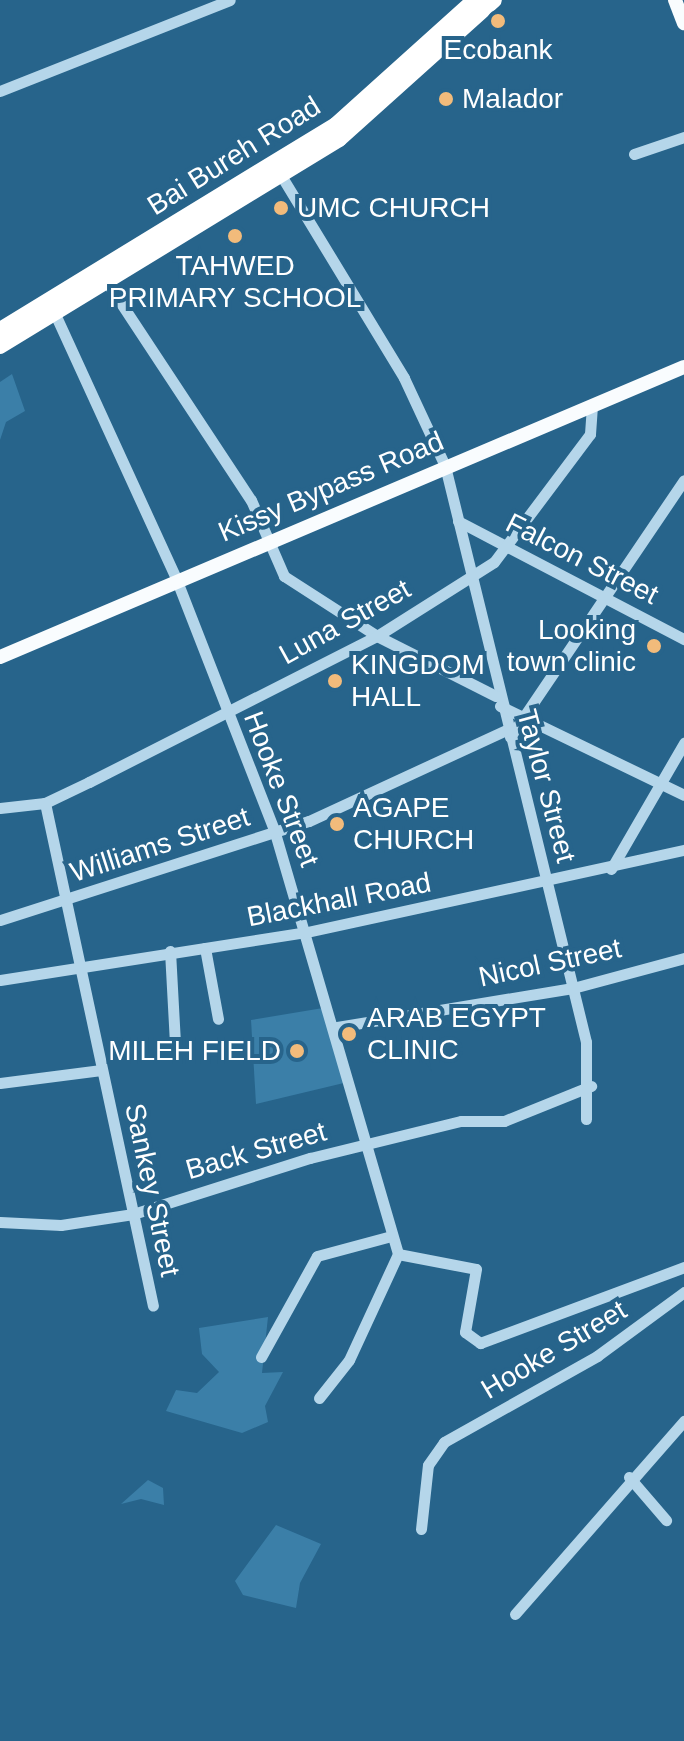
<!DOCTYPE html>
<html>
<head>
<meta charset="utf-8">
<style>
	body { margin:0 }
	#map { position:relative; width:684px; height:1741px; overflow:hidden; background:#27648b; font-family:Arial,sans-serif }
	div>[style] { position:absolute }
	.green>* { inset:0; background:#3b7fa8 }
	.minor>* { height:11px; margin:-5.5px; padding:0 5.5px; transform-origin:5.5px; border-radius:5.5px; background:#b5d6ea }
	.major>* { height:14px; margin:-7px; padding:0 7px; transform-origin:7px; border-radius:7px; background:#f9fcfe }
	.highway>* { height:16px; margin:-8px; padding:0 8px; transform-origin:8px; border-radius:8px; background:#fff }
	.dots>* { width:22px; height:22px; translate:-50% -50%; box-sizing:border-box; border:4px solid #27648b; border-radius:50% }
	span { translate:-50% -50%; white-space:nowrap; text-align:center; line-height:1.15; -webkit-text-stroke:8px #27648b; paint-order:stroke }
	.poi-label { font-size:28px; color:#fff }
	.left { translate:0 -50%; text-align:left }
	.right { translate:-100% -50%; text-align:right }
	.street-label { font-size:28px; color:#fff }
</style>
</head>
<body>
<div id="map">
	<div class="green">
		<div style="clip-path:polygon(12px 374px,25px 411px,6px 422px,0 440px,0 382px)"></div>
		<div style="clip-path:polygon(329px 1007px,348px 1082px,256px 1104px,251px 1020px)"></div>
		<div style="clip-path:polygon(268px 1317px,262px 1373px,283px 1372px,265px 1406px,268px 1422px,242px 1433px,166px 1411px,176px 1390px,197px 1393px,219px 1372px,202px 1354px,199px 1328px)"></div>
		<div style="clip-path:polygon(148px 1480px,163px 1488px,164px 1505px,141px 1499px,121px 1504px)"></div>
		<div style="clip-path:polygon(276px 1525px,321px 1544px,300px 1583px,296px 1608px,243px 1595px,235px 1581px)"></div>
	</div>
	<div class="minor">
		<div style="left:0;top:91px;width:247px;rotate:-21.6deg"></div>
		<div style="left:634px;top:154px;width:53px;rotate:-18.8deg"></div>
		<div style="left:282px;top:177px;width:235px;rotate:58.7deg"></div>
		<div style="left:404px;top:378px;width:97px;rotate:65deg"></div>
		<div style="left:445px;top:466px;width:593px;rotate:76.24deg"></div>
		<div style="left:586px;top:1042px;width:77px;rotate:90deg"></div>
		<div style="left:107px;top:282px;width:261px;rotate:56.6deg"></div>
		<div style="left:251px;top:500px;width:83px;rotate:66.5deg"></div>
		<div style="left:284px;top:576px;width:111px;rotate:32.8deg"></div>
		<div style="left:377px;top:636px;width:133px;rotate:26.8deg"></div>
		<div style="left:55px;top:314px;width:294px;rotate:65.4deg"></div>
		<div style="left:177px;top:581px;width:270px;rotate:68.7deg"></div>
		<div style="left:275px;top:833px;width:439px;rotate:73.7deg"></div>
		<div style="left:458px;top:521px;width:255px;rotate:27.6deg"></div>
		<div style="left:500px;top:706px;width:204px;rotate:25.8deg"></div>
		<div style="left:510px;top:737px;width:310px;rotate:-55.9deg"></div>
		<div style="left:45px;top:803px;width:514px;rotate:77.88deg"></div>
		<div style="left:0;top:808px;width:45px;rotate:-6.3deg"></div>
		<div style="left:45px;top:803px;width:49px;rotate:-25.5deg"></div>
		<div style="left:89px;top:782px;width:323px;rotate:-26.9deg"></div>
		<div style="left:377px;top:636px;width:138px;rotate:-32.3deg"></div>
		<div style="left:494px;top:562px;width:160px;rotate:-53.1deg"></div>
		<div style="left:590px;top:434px;width:29px;rotate:-86deg"></div>
		<div style="left:611px;top:869px;width:146px;rotate:-59.9deg"></div>
		<div style="left:0;top:920px;width:324px;rotate:-17.8deg"></div>
		<div style="left:309px;top:821px;width:219px;rotate:-24.8deg"></div>
		<div style="left:205px;top:948px;width:72px;rotate:79.6deg"></div>
		<div style="left:170px;top:951px;width:93px;rotate:86.9deg"></div>
		<div style="left:0;top:980px;width:311px;rotate:-8.9deg"></div>
		<div style="left:307px;top:932px;width:386px;rotate:-12.3deg"></div>
		<div style="left:337px;top:1027px;width:239px;rotate:-9.4deg"></div>
		<div style="left:573px;top:988px;width:115px;rotate:-15.1deg"></div>
		<div style="left:0;top:1083px;width:102px;rotate:-7.3deg"></div>
		<div style="left:0;top:1222px;width:61px;rotate:2.8deg"></div>
		<div style="left:61px;top:1225px;width:73px;rotate:-8.7deg"></div>
		<div style="left:133px;top:1214px;width:186px;rotate:-17.6deg"></div>
		<div style="left:310px;top:1158px;width:155px;rotate:-13.8deg"></div>
		<div style="left:461px;top:1121px;width:43px"></div>
		<div style="left:504px;top:1121px;width:94px;rotate:-21.9deg"></div>
		<div style="left:398px;top:1254px;width:79px;rotate:10.9deg"></div>
		<div style="left:476px;top:1269px;width:64px;rotate:99.9deg"></div>
		<div style="left:465px;top:1332px;width:19px;rotate:36deg"></div>
		<div style="left:480px;top:1343px;width:218px;rotate:-20.4deg"></div>
		<div style="left:261px;top:1357px;width:115px;rotate:-61deg"></div>
		<div style="left:317px;top:1256px;width:77px;rotate:-15.1deg"></div>
		<div style="left:319px;top:1398px;width:48px;rotate:-51.7deg"></div>
		<div style="left:349px;top:1360px;width:117px;rotate:-65.2deg"></div>
		<div style="left:629px;top:1477px;width:57px;rotate:49.3deg"></div>
		<div style="left:421px;top:1529px;width:64px;rotate:-83.8deg"></div>
		<div style="left:428px;top:1465px;width:28px;rotate:-55deg"></div>
		<div style="left:444px;top:1442px;width:176px;rotate:-29.3deg"></div>
		<div style="left:597px;top:1356px;width:108px;rotate:-36.3deg"></div>
		<div style="left:515px;top:1614px;width:257px;rotate:-48.8deg"></div>
	</div>
	<div class="major">
		<div style="left:675px;top:0;width:25px;rotate:69deg"></div>
		<div style="left:0;top:657px;width:743px;rotate:-22.98deg"></div>
	</div>
	<div class="highway">
		<div style="left:0;top:330px;width:394px;rotate:-31.4deg"></div>
		<div style="left:336px;top:125px;width:187px;rotate:-42deg"></div>
		<div style="left:0;top:346px;width:397px;rotate:-31.4deg"></div>
		<div style="left:339px;top:139px;width:208px;rotate:-41.9deg"></div>
	</div>
	<div class="dots">
		<div style="left:498px;top:21px;background:#f2bb7b"></div>
		<div style="left:446px;top:99px;background:#f2bb7b"></div>
		<div style="left:281px;top:208px;background:#f2bb7b"></div>
		<div style="left:235px;top:236px;background:#f2bb7b"></div>
		<div style="left:654px;top:646px;background:#f2bb7b"></div>
		<div style="left:335px;top:681px;background:#f2bb7b"></div>
		<div style="left:337px;top:824px;background:#f2bb7b"></div>
		<div style="left:349px;top:1034px;background:#f2bb7b"></div>
		<div style="left:297px;top:1051px;background:#f2bb7b"></div>
	</div>
	<div class="poi-label">
		<span style="left:498px;top:50px">Ecobank</span>
		<span class="left" style="left:462px;top:99px">Malador</span>
		<span class="left" style="left:297px;top:208px">UMC CHURCH</span>
		<span style="left:235px;top:282px">TAHWED<br>PRIMARY SCHOOL</span>
		<span class="right" style="left:636px;top:646px">Looking<br>town clinic</span>
		<span class="left" style="left:351px;top:681px">KINGDOM<br>HALL</span>
		<span class="left" style="left:353px;top:824px">AGAPE<br>CHURCH</span>
		<span class="left" style="left:367px;top:1034px">ARAB EGYPT<br>CLINIC</span>
		<span class="right" style="left:281px;top:1051px">MILEH FIELD</span>
	</div>
	<div class="street-label">
		<span style="left:234px;top:156px;rotate:-32deg">Bai Bureh Road</span>
		<span style="left:331px;top:487px;rotate:-23deg">Kissy Bypass Road</span>
		<span style="left:582px;top:559px;rotate:27deg">Falcon Street</span>
		<span style="left:345px;top:622px;rotate:-29deg">Luna Street</span>
		<span style="left:546px;top:786px;rotate:75deg">Taylor Street</span>
		<span style="left:281px;top:789px;rotate:69deg">Hooke Street</span>
		<span style="left:160px;top:845px;rotate:-18deg">Williams Street</span>
		<span style="left:339px;top:900px;rotate:-11deg">Blackhall Road</span>
		<span style="left:550px;top:963px;rotate:-12deg">Nicol Street</span>
		<span style="left:256px;top:1151px;rotate:-16deg">Back Street</span>
		<span style="left:152px;top:1190px;rotate:78deg">Sankey Street</span>
		<span style="left:554px;top:1350px;rotate:-31deg">Hooke Street</span>
	</div>
</div>
</body>
</html>
